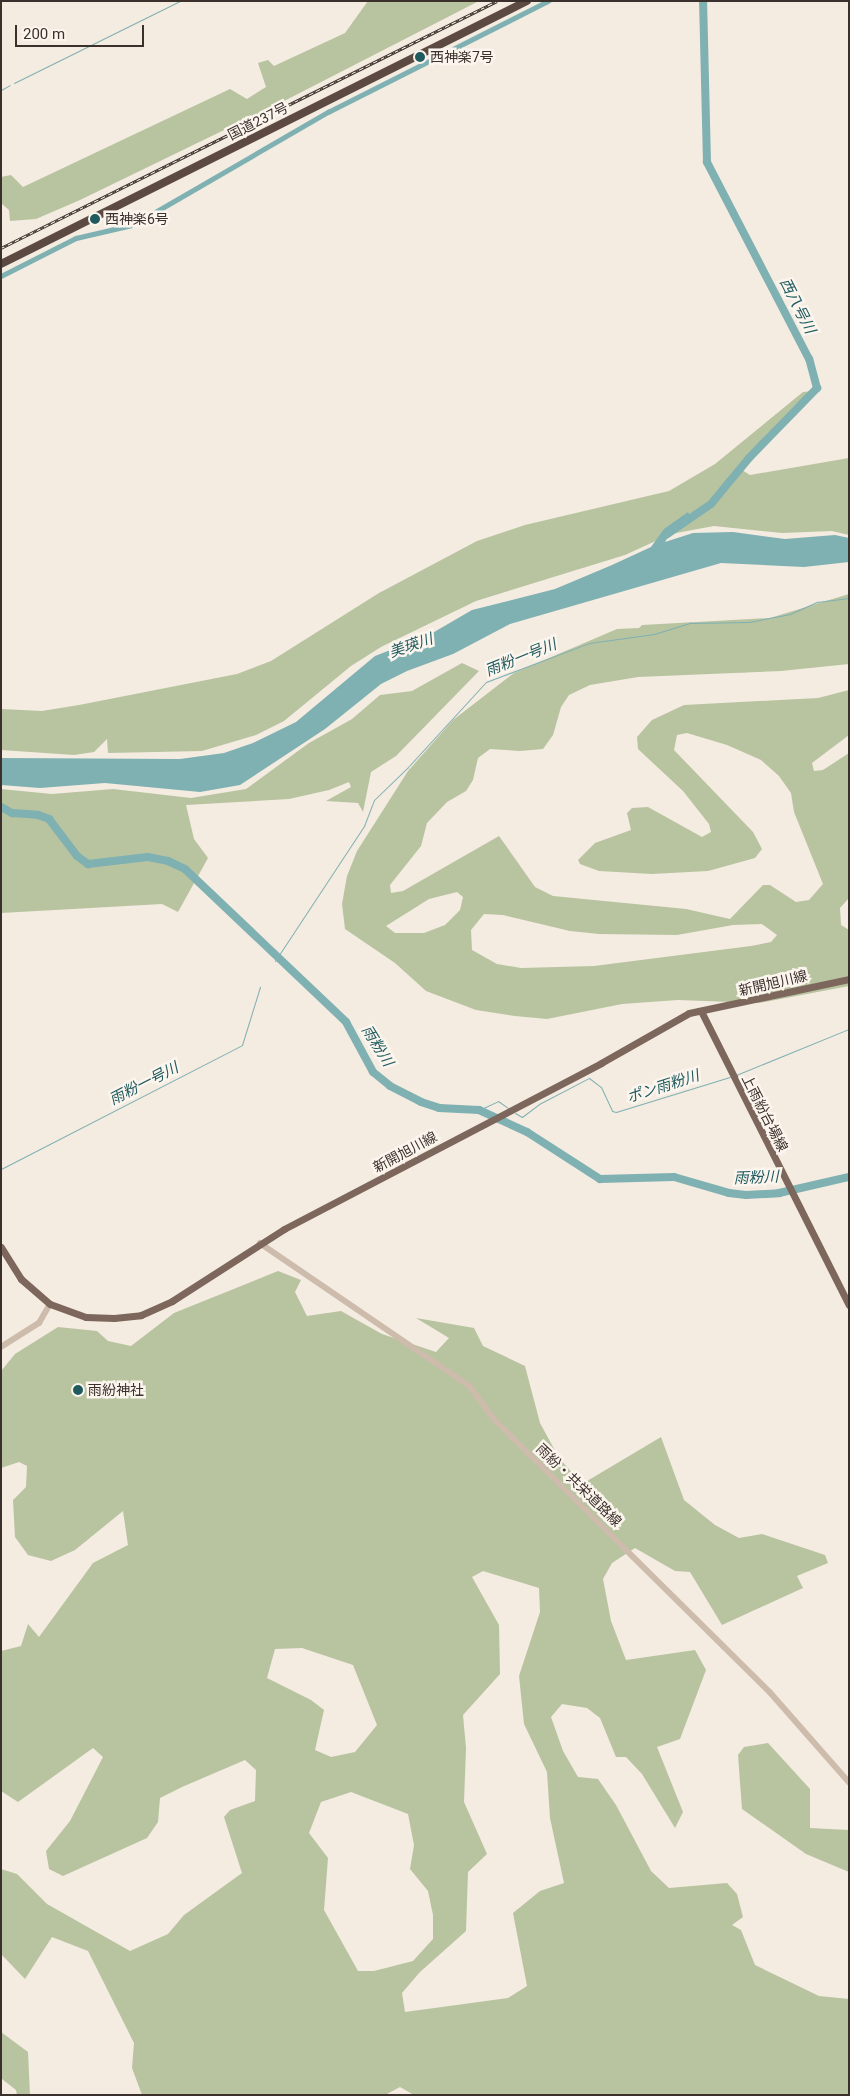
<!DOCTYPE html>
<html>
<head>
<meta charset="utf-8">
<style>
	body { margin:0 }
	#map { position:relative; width:850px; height:2096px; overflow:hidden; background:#f4ebe1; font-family:Roboto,"Noto Sans JP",sans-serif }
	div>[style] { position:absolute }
	.green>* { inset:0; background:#b8c4a0 }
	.water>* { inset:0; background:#7fb0b2 }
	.stream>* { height:1px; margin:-0.5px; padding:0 0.5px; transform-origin:0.5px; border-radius:0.5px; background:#7fb0b2 }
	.canal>* { height:4.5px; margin:-2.25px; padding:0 2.25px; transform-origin:2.25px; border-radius:2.25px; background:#7fb0b2 }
	.river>* { height:8px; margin:-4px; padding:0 4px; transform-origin:4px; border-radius:4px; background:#7fb0b2 }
	.minor>* { height:5.5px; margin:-2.75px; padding:0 2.75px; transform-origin:2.75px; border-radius:2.75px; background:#cdbbac }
	.major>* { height:7px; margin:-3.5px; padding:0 3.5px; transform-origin:3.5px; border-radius:3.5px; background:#7d675c }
	.highway>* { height:8px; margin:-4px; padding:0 4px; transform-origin:4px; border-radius:4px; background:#5c4a42 }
	.rail>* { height:3px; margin-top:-1.5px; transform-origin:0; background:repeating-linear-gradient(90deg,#fbf5ee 0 4px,#3b302b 0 8px); box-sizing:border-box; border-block:1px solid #3b302b }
	.dots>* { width:14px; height:14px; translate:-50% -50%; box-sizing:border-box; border:2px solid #fbf5ee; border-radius:50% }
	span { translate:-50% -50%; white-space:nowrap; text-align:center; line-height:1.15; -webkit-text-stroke:5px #fbf5ee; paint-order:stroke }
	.poi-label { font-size:14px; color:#3b302b }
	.left { translate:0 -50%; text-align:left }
	.street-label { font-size:14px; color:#3b302b }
	.water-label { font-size:15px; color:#1f5a5e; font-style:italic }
	.frame { position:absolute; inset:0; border:2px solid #3b302b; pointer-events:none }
	.scale { position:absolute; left:15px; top:25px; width:129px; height:22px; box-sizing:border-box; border:2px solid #3b302b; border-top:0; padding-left:6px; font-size:15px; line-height:18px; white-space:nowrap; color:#3b302b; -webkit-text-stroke:4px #fbf5ee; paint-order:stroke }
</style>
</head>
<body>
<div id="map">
	<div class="green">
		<div style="clip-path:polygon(368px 1px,479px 1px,288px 99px,80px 200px,36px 219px,10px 221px,9px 210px,1px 203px,1px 177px,11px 175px,23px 187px,230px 89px,247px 99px,266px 87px,258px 63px,268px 60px,274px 66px,345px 33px)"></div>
		<div style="clip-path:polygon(813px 391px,737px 467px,750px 475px,849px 458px,849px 535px,832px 531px,782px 533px,714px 526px,671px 534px,625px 555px,476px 601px,381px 647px,351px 666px,284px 721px,256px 735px,202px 751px,108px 753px,107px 739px,94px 752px,74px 755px,1px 750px,1px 709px,42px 711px,79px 705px,237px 674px,271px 661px,379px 593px,477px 541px,525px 525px,669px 491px,715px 464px,803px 392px)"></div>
		<div style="clip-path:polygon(evenodd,849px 594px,849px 664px,781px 671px,638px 677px,590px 685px,569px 695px,561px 707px,553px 735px,543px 749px,520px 751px,490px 749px,478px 758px,473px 780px,466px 791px,447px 802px,427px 823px,421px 846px,390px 885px,391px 893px,403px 891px,499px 836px,535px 887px,553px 896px,686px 909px,730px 919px,763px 885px,770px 885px,796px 902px,809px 900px,823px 884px,794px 812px,791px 793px,779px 776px,761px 760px,727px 745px,687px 733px,677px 735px,674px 750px,753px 832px,762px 849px,755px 858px,708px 871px,652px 874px,599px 871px,580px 864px,578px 860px,595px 843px,631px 830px,627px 813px,632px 808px,648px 807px,702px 837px,711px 832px,709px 824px,683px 791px,638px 749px,637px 737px,652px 720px,684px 705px,818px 698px,849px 690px,849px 735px,812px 763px,814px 771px,823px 770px,849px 753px,849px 898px,840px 908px,841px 925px,849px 930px,849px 986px,759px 1003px,678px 1000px,622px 1004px,547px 1019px,515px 1016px,476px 1010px,426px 991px,395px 963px,345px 929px,342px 904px,347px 876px,357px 851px,408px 771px,453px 720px,514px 673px,617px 629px,639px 628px,642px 625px,770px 618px,849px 594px,457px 892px,463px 897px,460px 910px,445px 925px,424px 933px,395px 933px,386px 926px,429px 899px,457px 892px,849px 594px,484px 914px,503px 915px,570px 931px,599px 934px,677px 935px,733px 925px,762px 924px,777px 935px,771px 942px,751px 946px,594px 966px,521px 968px,497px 964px,472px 950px,471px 930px,484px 914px)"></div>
		<div style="clip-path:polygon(462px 663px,479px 671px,396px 756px,371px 772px,363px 812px,358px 803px,326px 801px,351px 787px,349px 782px,329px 790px,289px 799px,186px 805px,194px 839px,208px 858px,178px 912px,162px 904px,1px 913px,1px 789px,52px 794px,113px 789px,191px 798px,246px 789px,309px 743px,352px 719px,380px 695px,412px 691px)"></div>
		<div style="clip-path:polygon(evenodd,278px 1271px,301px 1280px,295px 1292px,307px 1316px,341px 1311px,382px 1334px,436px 1352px,449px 1338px,416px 1318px,474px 1328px,483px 1346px,525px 1366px,540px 1423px,559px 1458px,582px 1484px,661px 1437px,684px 1500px,715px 1525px,739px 1538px,762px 1534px,825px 1555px,828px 1563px,797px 1576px,803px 1588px,722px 1625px,690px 1572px,675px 1571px,635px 1548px,612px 1563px,603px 1579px,611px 1621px,626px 1660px,695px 1650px,706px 1670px,680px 1739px,657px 1747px,683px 1812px,675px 1828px,642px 1774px,626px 1757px,616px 1757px,600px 1718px,587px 1708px,562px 1704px,551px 1717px,563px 1751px,578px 1777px,598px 1779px,616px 1805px,651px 1871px,669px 1888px,727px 1883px,737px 1894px,743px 1917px,732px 1925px,741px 1930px,755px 1965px,819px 1996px,849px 1999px,849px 2095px,414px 2095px,400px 2087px,385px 2095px,142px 2095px,132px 2068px,134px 2043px,88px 1951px,52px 1937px,25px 1979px,1px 1954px,1px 1869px,17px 1874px,47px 1904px,130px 1951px,168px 1934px,184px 1915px,242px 1873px,224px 1817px,230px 1810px,255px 1801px,256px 1770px,245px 1760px,182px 1787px,160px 1798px,158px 1822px,147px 1838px,63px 1876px,49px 1869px,46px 1851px,70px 1821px,103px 1757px,93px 1748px,18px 1802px,1px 1791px,1px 1651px,21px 1646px,28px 1624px,39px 1637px,93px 1563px,128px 1545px,123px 1511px,75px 1550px,51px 1561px,28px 1555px,15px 1537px,13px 1500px,26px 1487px,27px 1466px,19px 1462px,1px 1468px,1px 1371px,15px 1354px,58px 1327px,97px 1331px,108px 1341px,131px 1346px,174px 1313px,278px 1271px,483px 1571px,539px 1588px,540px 1612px,519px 1676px,524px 1724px,547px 1772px,550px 1818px,564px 1883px,540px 1891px,513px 1913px,527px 1986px,508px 1998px,405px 2012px,402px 1993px,420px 1972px,466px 1931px,468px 1872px,487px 1854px,464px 1802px,466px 1748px,463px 1715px,500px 1674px,499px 1625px,472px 1577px,483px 1571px,278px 1271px,302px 1648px,353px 1665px,377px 1725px,355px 1752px,331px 1757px,315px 1750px,324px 1710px,311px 1700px,267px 1678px,275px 1649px,302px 1648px,278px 1271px,351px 1792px,408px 1814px,414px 1845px,410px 1869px,428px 1891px,433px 1915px,433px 1939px,413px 1961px,374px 1971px,358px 1971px,324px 1910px,328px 1858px,309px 1833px,321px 1802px,351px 1792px)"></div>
		<div style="clip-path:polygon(768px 1743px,810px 1789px,810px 1828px,849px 1830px,849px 1872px,806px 1854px,742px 1809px,738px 1755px,744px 1747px)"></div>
		<div style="clip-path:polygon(1px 2032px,28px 2052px,30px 2095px,17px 2095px,16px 2090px,2px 2079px)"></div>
	</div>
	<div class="water">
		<div style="clip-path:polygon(688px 512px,690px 516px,675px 525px,665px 542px,693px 533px,733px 532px,785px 539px,835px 535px,849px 538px,849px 562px,804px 567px,721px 563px,510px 624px,453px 654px,407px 671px,381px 684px,325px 729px,240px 785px,200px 792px,105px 783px,40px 788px,1px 785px,1px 758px,180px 759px,224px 753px,253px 743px,296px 722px,375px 656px,429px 635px,472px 610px,555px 589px,612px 565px,651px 547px,664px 529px)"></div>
	</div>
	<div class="stream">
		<div style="left:14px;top:83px;width:185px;rotate:-26.3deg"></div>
		<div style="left:1px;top:90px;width:10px;rotate:-29deg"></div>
		<div style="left:275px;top:961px;width:162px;rotate:-56.6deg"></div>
		<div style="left:364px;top:826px;width:28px;rotate:-69deg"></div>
		<div style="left:374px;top:800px;width:47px;rotate:-44.1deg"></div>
		<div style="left:408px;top:767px;width:115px;rotate:-47.5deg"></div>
		<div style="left:486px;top:682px;width:110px;rotate:-20.7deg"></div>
		<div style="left:589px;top:643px;width:66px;rotate:-7.9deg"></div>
		<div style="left:654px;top:634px;width:39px;rotate:-17deg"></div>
		<div style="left:691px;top:623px;width:58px;rotate:-1deg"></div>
		<div style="left:749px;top:622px;width:42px;rotate:-11deg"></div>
		<div style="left:790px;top:614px;width:30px;rotate:-24deg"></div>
		<div style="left:817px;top:602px;width:32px;rotate:-7deg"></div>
		<div style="left:736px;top:1075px;width:122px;rotate:-22.2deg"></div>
		<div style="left:479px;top:1110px;width:21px;rotate:-25deg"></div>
		<div style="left:498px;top:1101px;width:12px;rotate:35deg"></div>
		<div style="left:515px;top:1113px;width:8px;rotate:30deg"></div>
		<div style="left:522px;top:1117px;width:21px;rotate:-37deg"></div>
		<div style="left:539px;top:1104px;width:56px;rotate:-27.5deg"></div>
		<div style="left:589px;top:1078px;width:15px;rotate:37deg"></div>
		<div style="left:601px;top:1087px;width:26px;rotate:65deg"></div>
		<div style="left:612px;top:1111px;width:4px;rotate:14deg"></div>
		<div style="left:616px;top:1112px;width:119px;rotate:-17.1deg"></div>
		<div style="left:1px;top:1169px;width:271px;rotate:-27.2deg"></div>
		<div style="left:242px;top:1045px;width:61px;rotate:-72.8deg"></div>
	</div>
	<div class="canal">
		<div style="left:451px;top:50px;width:109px;rotate:-26.8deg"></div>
		<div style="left:138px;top:222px;width:220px;rotate:-30.1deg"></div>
		<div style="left:328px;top:112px;width:131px;rotate:-26.8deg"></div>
		<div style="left:1px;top:276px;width:84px;rotate:-26.9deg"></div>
		<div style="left:76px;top:238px;width:57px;rotate:-13.1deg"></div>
	</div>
	<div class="river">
		<div style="left:666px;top:535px;width:55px;rotate:-34.6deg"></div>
		<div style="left:711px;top:504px;width:60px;rotate:-50.4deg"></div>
		<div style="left:749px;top:458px;width:98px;rotate:-45.8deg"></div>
		<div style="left:817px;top:388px;width:30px;rotate:-105deg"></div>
		<div style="left:809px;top:359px;width:222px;rotate:-117.4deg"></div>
		<div style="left:707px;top:162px;width:161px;rotate:-91.4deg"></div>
		<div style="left:1px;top:807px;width:13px;rotate:29deg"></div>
		<div style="left:12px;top:813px;width:26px;rotate:4deg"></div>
		<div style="left:38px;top:815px;width:12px;rotate:20deg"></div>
		<div style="left:49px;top:819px;width:46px;rotate:52.9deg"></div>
		<div style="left:77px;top:856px;width:14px;rotate:36deg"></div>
		<div style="left:88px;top:864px;width:60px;rotate:-6.7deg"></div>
		<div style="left:148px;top:857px;width:20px;rotate:11deg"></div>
		<div style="left:168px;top:861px;width:19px;rotate:25deg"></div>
		<div style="left:185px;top:869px;width:222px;rotate:43.5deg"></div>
		<div style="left:346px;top:1022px;width:57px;rotate:61.6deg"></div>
		<div style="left:373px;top:1072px;width:22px;rotate:39deg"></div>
		<div style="left:390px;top:1086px;width:35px;rotate:27deg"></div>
		<div style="left:421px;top:1102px;width:19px;rotate:18deg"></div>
		<div style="left:439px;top:1108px;width:40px;rotate:2.9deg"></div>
		<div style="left:479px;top:1110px;width:53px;rotate:24.6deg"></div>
		<div style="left:527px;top:1132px;width:87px;rotate:32.8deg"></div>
		<div style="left:600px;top:1179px;width:74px;rotate:-1.5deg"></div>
		<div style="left:674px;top:1177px;width:57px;rotate:16.2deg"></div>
		<div style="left:729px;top:1193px;width:17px;rotate:7deg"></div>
		<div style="left:746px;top:1195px;width:33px;rotate:-3deg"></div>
		<div style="left:779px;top:1193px;width:72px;rotate:-12.9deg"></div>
	</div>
	<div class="minor">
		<div style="left:260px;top:1243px;width:254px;rotate:34.3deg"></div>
		<div style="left:470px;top:1386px;width:39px;rotate:54deg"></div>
		<div style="left:493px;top:1418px;width:390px;rotate:44.7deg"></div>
		<div style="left:770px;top:1692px;width:120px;rotate:48.7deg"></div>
		<div style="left:1px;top:1347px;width:45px;rotate:-32.3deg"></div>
		<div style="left:39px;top:1323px;width:22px;rotate:-60deg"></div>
	</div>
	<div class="major">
		<div style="left:701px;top:1011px;width:329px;rotate:63.3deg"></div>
		<div style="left:1px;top:1247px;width:38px;rotate:58deg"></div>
		<div style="left:21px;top:1279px;width:38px;rotate:41deg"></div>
		<div style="left:50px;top:1304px;width:38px;rotate:20deg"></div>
		<div style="left:86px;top:1317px;width:28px;rotate:2deg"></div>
		<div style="left:114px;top:1318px;width:27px;rotate:-6deg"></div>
		<div style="left:141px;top:1315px;width:34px;rotate:-24deg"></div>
		<div style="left:172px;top:1301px;width:133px;rotate:-32.7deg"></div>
		<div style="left:284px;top:1229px;width:358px;rotate:-27.6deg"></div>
		<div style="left:601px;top:1063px;width:101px;rotate:-29.6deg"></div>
		<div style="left:689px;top:1013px;width:164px;rotate:-12deg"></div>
	</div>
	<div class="highway">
		<div style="left:1px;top:264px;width:588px;rotate:-26.57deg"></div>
	</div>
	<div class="rail">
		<div style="left:1px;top:248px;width:554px;rotate:-26.47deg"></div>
	</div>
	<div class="dots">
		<div style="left:420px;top:57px;background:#1f5a5e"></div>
		<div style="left:95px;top:219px;background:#1f5a5e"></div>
		<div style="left:78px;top:1390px;background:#1f5a5e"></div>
	</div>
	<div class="poi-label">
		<span class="left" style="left:430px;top:57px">西神楽7号</span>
		<span class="left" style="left:105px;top:219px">西神楽6号</span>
		<span class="left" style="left:88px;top:1390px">雨紛神社</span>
	</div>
	<div class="street-label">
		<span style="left:258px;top:121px;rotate:-27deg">国道237号</span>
		<span style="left:773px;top:983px;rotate:-13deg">新開旭川線</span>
		<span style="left:765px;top:1113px;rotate:63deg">上雨紛台場線</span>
		<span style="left:405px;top:1152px;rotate:-28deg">新開旭川線</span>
		<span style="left:579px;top:1485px;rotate:44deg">雨紛・共栄道路線</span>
	</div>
	<div class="water-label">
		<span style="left:797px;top:306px;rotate:63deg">西八号川</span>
		<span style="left:411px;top:646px;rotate:-19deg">美瑛川</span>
		<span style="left:521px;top:658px;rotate:-22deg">雨粉一号川</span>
		<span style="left:377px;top:1046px;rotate:58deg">雨粉川</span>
		<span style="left:144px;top:1084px;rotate:-27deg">雨粉一号川</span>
		<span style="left:663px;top:1087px;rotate:-18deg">ポン雨粉川</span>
		<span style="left:756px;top:1178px;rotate:-2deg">雨粉川</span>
	</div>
	<div class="frame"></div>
	<div class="scale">200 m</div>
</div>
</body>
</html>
